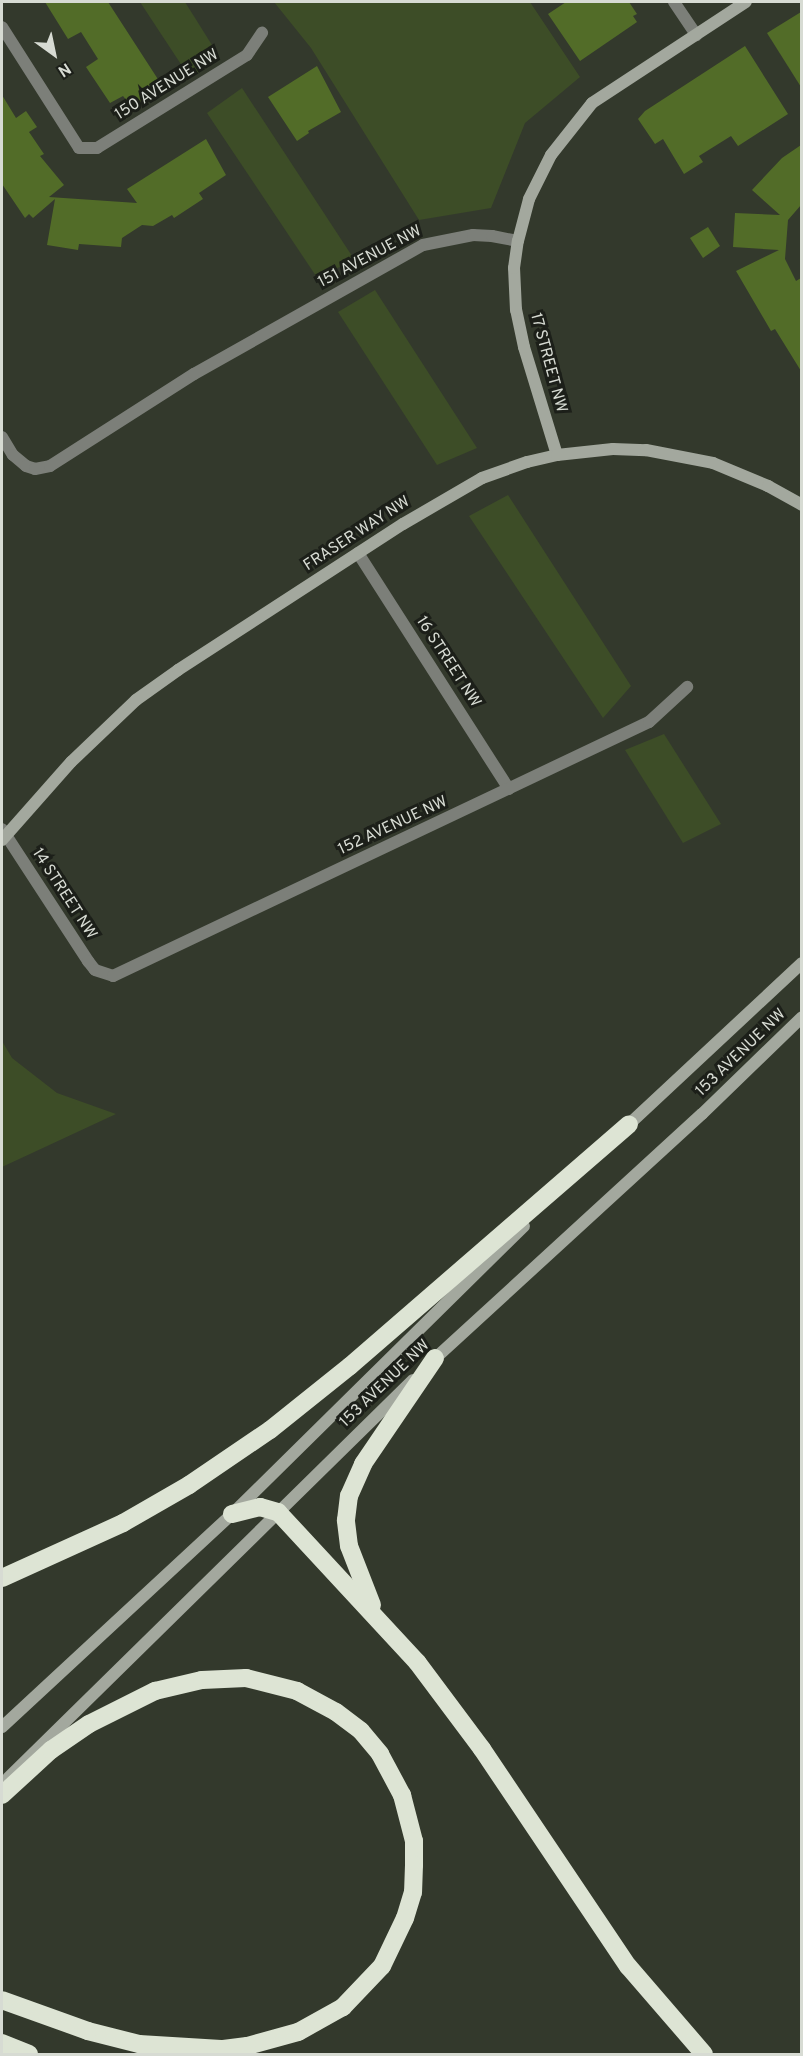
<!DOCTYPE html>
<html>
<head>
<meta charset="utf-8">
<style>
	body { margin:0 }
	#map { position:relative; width:803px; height:2056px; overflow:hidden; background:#33392c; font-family:Overpass,sans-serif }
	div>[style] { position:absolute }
	.green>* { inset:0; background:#3d4d27 }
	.building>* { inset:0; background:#526c28 }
	.street>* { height:12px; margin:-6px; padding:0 6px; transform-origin:6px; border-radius:6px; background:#7c7f79 }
	.secondary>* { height:12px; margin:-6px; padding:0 6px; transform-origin:6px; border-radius:6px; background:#a3a89e }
	.highway>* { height:18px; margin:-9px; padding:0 9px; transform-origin:9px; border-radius:9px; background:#dde4d4 }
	span { translate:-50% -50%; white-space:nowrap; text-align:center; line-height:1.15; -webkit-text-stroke:6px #1c1f19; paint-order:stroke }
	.street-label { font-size:16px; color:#d7dbd3 }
	.frame { position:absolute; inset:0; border:3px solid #d7dbd3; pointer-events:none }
	.north { position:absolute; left:24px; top:24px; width:60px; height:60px; -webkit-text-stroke:4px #1c1f19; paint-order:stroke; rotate:147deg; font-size:16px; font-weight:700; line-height:24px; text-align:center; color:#d7dbd3 }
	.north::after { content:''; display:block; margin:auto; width:21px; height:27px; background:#d7dbd3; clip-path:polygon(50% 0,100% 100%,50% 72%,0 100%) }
</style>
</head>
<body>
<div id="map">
	<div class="green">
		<div style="clip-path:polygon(140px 2px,185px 2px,217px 53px,208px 67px,190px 78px)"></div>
		<div style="clip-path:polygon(274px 2px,530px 2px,580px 77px,525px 123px,491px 208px,419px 220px,311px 48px)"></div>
		<div style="clip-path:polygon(242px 88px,354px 259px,318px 279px,207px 113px)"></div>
		<div style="clip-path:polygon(375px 290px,477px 448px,437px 465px,338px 312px)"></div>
		<div style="clip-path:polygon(508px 495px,631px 686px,603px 718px,469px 516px)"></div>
		<div style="clip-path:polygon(664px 734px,721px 824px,683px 843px,625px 750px)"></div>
		<div style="clip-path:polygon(2px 1041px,12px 1058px,57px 1093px,116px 1114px,2px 1167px)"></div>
	</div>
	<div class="building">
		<div style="clip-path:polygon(45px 2px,108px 2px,163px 87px,132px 107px,123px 96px,110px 103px,86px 67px,98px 59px,81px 32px,68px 39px)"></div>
		<div style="clip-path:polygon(566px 2px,629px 2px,637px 14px,633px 16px,637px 22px,580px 61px,548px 14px)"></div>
		<div style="clip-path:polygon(801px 12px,801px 87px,767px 33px)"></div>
		<div style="clip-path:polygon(745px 46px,788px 114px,738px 146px,731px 136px,699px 156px,703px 162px,684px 174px,663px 139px,655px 144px,638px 119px,645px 111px)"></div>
		<div style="clip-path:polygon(317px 66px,341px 112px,308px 131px,309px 133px,297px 141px,268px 97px)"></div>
		<div style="clip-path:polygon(2px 95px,16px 118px,26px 111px,37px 127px,29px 132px,44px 154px,40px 156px,64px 185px,49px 197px,137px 203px,127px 189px,206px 139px,226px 175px,199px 193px,203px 199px,174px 218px,172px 215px,153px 226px,142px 225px,122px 238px,121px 247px,79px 244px,78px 250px,47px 245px,55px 199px,33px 218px,29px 214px,25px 218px,2px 184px)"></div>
		<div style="clip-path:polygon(801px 145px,801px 205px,788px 220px,785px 259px,796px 281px,801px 278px,801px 371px,775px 329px,771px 331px,736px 271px,779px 250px,733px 247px,735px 213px,780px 215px,752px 190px,782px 158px)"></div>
		<div style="clip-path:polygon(708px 227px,720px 246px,703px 258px,690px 238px)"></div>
	</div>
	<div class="street">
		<div style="left:674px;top:2px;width:40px;rotate:56deg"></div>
		<div style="left:2px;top:27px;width:143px;rotate:57.5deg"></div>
		<div style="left:79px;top:148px;width:18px"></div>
		<div style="left:97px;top:148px;width:176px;rotate:-31.8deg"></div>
		<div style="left:247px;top:55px;width:27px;rotate:-56deg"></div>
		<div style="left:2px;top:437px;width:21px;rotate:59deg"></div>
		<div style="left:13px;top:455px;width:17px;rotate:40deg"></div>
		<div style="left:26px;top:466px;width:9px;rotate:18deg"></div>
		<div style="left:35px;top:469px;width:15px;rotate:-11deg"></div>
		<div style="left:50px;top:466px;width:171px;rotate:-32.6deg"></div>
		<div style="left:194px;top:374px;width:263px;rotate:-29.4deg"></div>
		<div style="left:423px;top:245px;width:51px;rotate:-11.3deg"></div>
		<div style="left:473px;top:235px;width:19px;rotate:3deg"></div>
		<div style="left:492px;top:236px;width:26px;rotate:11deg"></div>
		<div style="left:358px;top:553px;width:280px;rotate:57.4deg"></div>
		<div style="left:2px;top:829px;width:158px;rotate:56.9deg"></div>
		<div style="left:88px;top:961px;width:11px;rotate:52deg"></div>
		<div style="left:95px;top:970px;width:19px;rotate:18deg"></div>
		<div style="left:113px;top:976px;width:593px;rotate:-25.36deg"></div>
		<div style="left:649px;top:722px;width:52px;rotate:-42.6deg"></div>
	</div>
	<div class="secondary">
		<div style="left:557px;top:455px;width:113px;rotate:-107deg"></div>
		<div style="left:524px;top:347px;width:38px;rotate:-102deg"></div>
		<div style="left:516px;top:310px;width:42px;rotate:-92.7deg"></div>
		<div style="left:514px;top:268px;width:27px;rotate:-82deg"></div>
		<div style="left:518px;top:241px;width:43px;rotate:-75.3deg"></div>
		<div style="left:529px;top:199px;width:49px;rotate:-63.4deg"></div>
		<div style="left:551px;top:155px;width:66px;rotate:-51.7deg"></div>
		<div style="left:592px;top:103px;width:184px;rotate:-33.3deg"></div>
		<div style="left:2px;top:840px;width:104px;rotate:-48.5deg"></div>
		<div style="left:71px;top:762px;width:90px;rotate:-43.6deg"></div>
		<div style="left:136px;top:700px;width:52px;rotate:-35.5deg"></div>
		<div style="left:178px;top:670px;width:268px;rotate:-33deg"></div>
		<div style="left:403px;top:524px;width:91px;rotate:-30.2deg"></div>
		<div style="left:482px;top:478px;width:48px;rotate:-19.6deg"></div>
		<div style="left:527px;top:462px;width:31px;rotate:-13deg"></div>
		<div style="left:557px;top:455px;width:56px;rotate:-6.1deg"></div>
		<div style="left:613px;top:449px;width:33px;rotate:2deg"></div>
		<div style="left:646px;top:450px;width:68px;rotate:11deg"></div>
		<div style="left:713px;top:463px;width:60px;rotate:22.7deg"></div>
		<div style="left:768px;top:486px;width:39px;rotate:29deg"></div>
		<div style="left:625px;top:1128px;width:242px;rotate:-43deg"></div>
		<div style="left:429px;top:1364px;width:370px;rotate:-42.5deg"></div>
		<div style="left:702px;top:1114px;width:139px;rotate:-44.1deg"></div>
		<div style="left:2px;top:1727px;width:313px;rotate:-42.8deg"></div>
		<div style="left:232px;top:1514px;width:410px;rotate:-44.6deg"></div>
		<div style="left:8px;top:1778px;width:568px;rotate:-44.5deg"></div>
	</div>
	<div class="highway">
		<div style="left:232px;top:1514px;width:29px;rotate:-14deg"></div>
		<div style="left:260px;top:1507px;width:19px;rotate:16deg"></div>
		<div style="left:278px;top:1512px;width:205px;rotate:47.2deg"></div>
		<div style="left:417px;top:1662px;width:109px;rotate:53.2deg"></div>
		<div style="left:482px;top:1749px;width:262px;rotate:56.1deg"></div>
		<div style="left:628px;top:1966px;width:116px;rotate:49.2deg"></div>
		<div style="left:2px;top:1578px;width:133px;rotate:-24.4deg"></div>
		<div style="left:123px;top:1523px;width:76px;rotate:-29.9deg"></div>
		<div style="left:189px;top:1485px;width:98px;rotate:-34.2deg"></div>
		<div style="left:270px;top:1430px;width:102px;rotate:-38.7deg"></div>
		<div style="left:350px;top:1366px;width:369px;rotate:-40.9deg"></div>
		<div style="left:372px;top:1605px;width:63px;rotate:-111.3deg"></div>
		<div style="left:349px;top:1546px;width:26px;rotate:-97deg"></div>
		<div style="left:346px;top:1520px;width:24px;rotate:-83deg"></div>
		<div style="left:349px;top:1496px;width:35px;rotate:-66deg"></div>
		<div style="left:363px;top:1464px;width:128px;rotate:-55.8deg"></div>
		<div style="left:2px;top:1795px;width:67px;rotate:-42.6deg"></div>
		<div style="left:51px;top:1750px;width:46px;rotate:-34.4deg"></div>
		<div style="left:89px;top:1724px;width:74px;rotate:-26.6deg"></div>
		<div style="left:155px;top:1691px;width:48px;rotate:-13.2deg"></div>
		<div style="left:202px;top:1680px;width:44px;rotate:-2.6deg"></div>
		<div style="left:246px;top:1678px;width:53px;rotate:14.3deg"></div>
		<div style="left:297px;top:1691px;width:44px;rotate:28.3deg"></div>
		<div style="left:336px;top:1712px;width:31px;rotate:37deg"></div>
		<div style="left:361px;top:1731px;width:30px;rotate:50deg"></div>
		<div style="left:380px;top:1754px;width:47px;rotate:61.8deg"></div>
		<div style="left:402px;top:1795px;width:48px;rotate:75.4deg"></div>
		<div style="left:414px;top:1841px;width:24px;rotate:90deg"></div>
		<div style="left:414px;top:1865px;width:27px;rotate:92deg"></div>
		<div style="left:413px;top:1892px;width:27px;rotate:107deg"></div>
		<div style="left:405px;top:1918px;width:53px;rotate:115.6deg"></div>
		<div style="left:382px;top:1966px;width:57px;rotate:133.6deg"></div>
		<div style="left:343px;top:2007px;width:51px;rotate:150.9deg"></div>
		<div style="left:298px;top:2032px;width:53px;rotate:164.6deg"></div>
		<div style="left:247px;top:2046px;width:26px;rotate:173deg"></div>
		<div style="left:221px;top:2049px;width:82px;rotate:-176.5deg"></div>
		<div style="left:139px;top:2044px;width:53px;rotate:-165.7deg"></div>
		<div style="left:88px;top:2031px;width:91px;rotate:-160.2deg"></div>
		<div style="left:2px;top:2043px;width:29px;rotate:22deg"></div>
	</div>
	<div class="street-label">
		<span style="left:167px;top:85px;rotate:-32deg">150 AVENUE NW</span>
		<span style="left:370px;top:257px;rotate:-28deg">151 AVENUE NW</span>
		<span style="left:548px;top:363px;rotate:75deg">17 STREET NW</span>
		<span style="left:357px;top:534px;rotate:-33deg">FRASER WAY NW</span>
		<span style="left:448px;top:662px;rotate:57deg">16 STREET NW</span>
		<span style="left:393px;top:826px;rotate:-25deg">152 AVENUE NW</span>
		<span style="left:64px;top:894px;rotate:57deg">14 STREET NW</span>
		<span style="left:741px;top:1053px;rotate:-44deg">153 AVENUE NW</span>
		<span style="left:385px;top:1384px;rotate:-44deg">153 AVENUE NW</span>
	</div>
	<div class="frame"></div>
	<div class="north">N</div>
</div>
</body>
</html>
